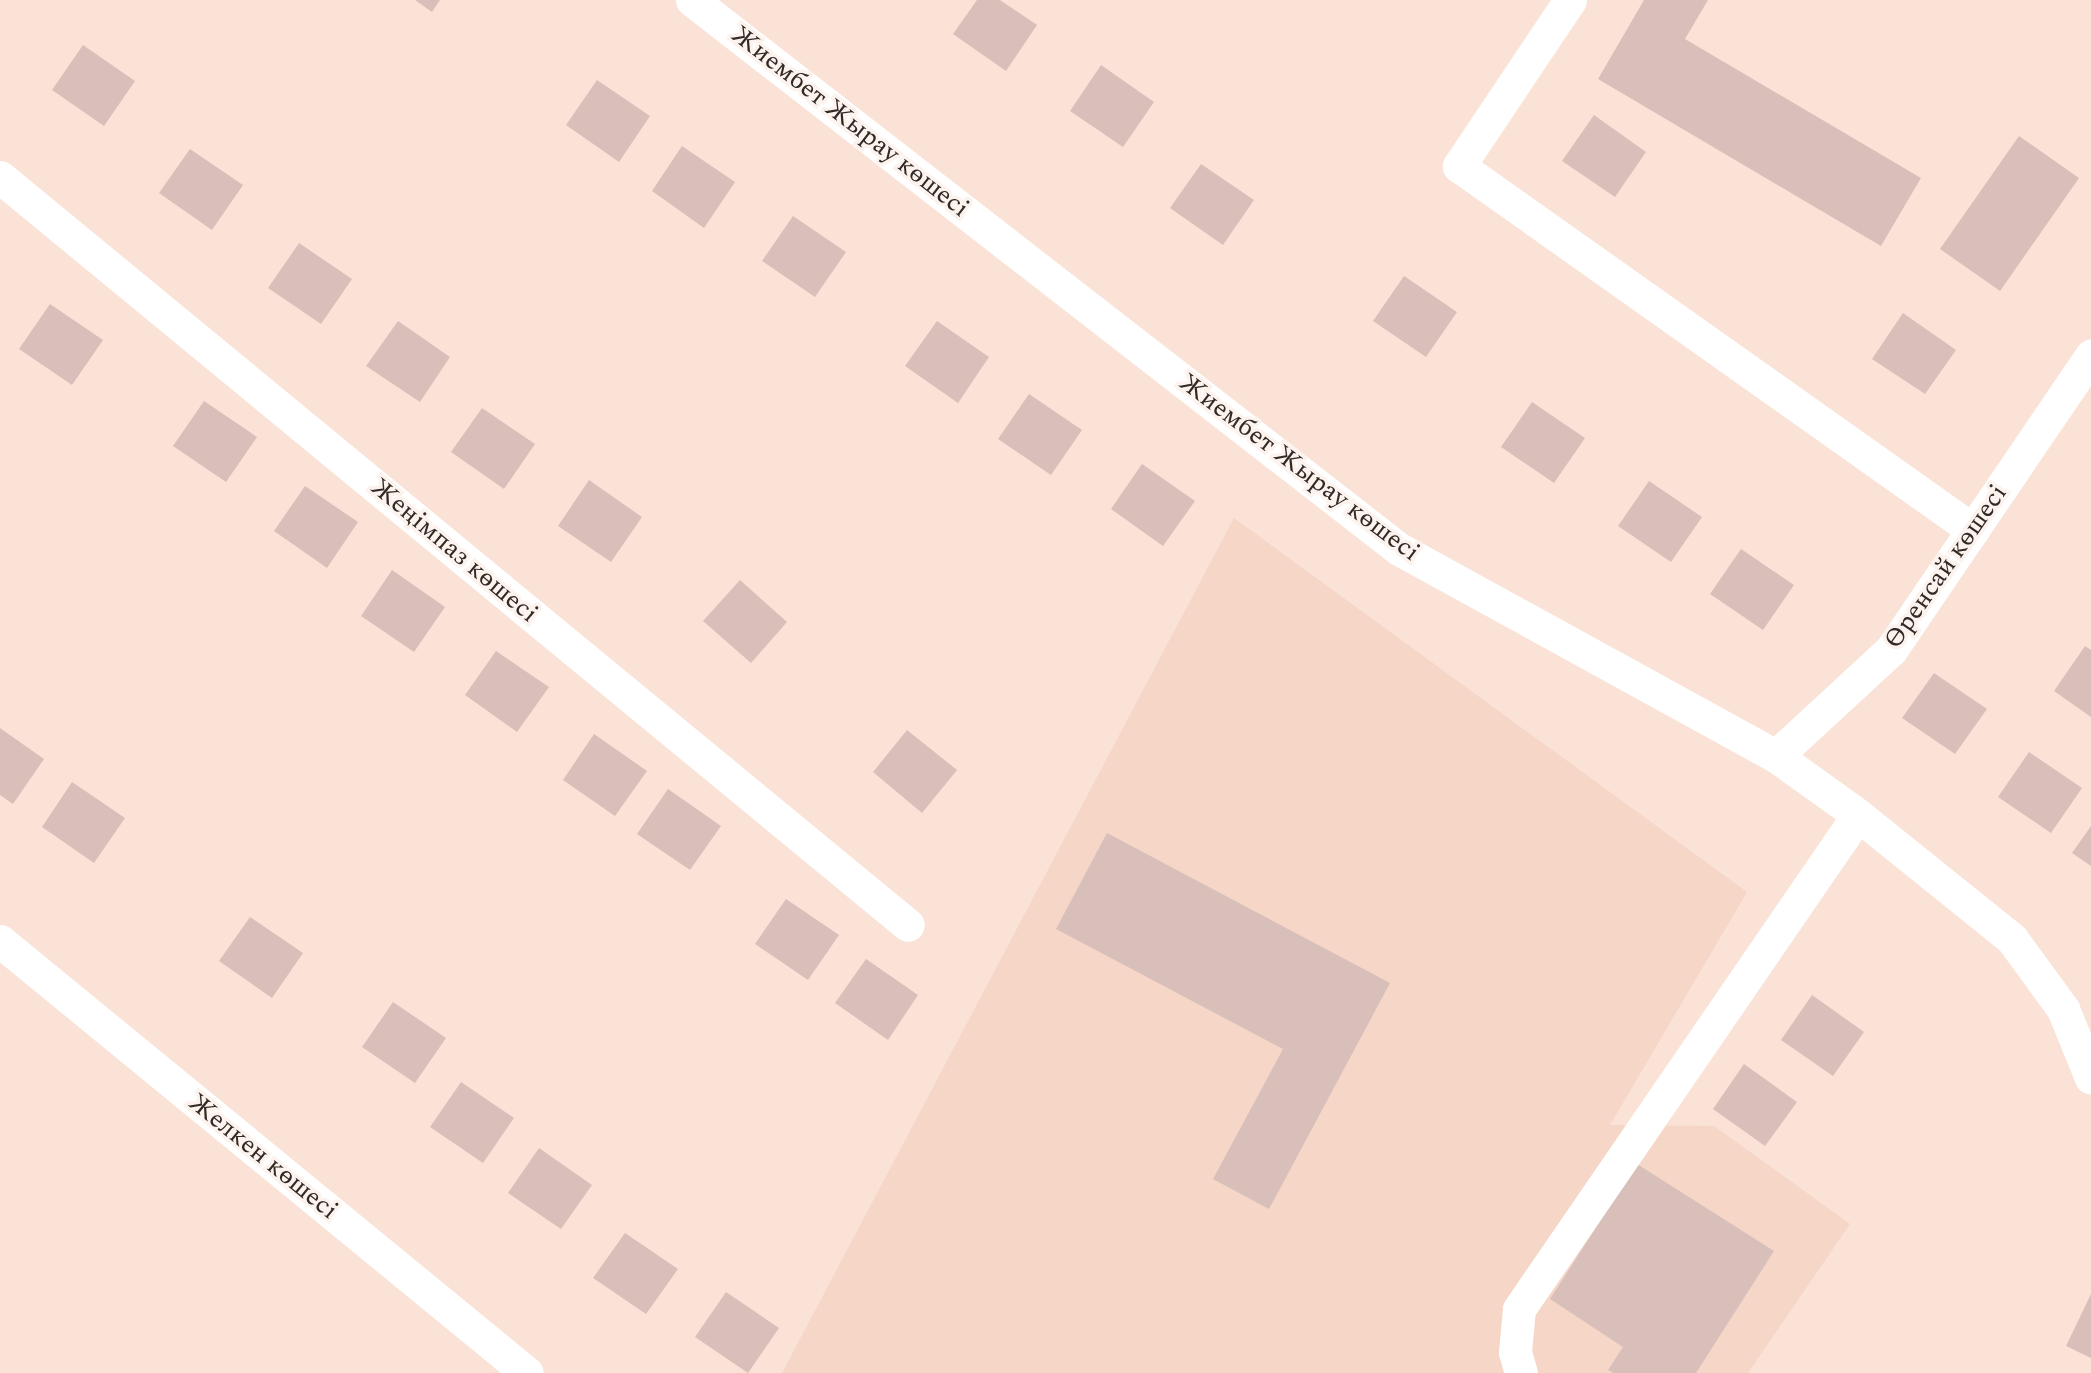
<!DOCTYPE html>
<html>
<head>
<meta charset="utf-8">
<style>
	body { margin:0 }
	#map { position:relative; width:2091px; height:1373px; overflow:hidden; background:#fae2d7; font-family:Spectral,serif }
	div>[style] { position:absolute }
	.built>* { inset:0; background:#f5d6c7 }
	.building>* { inset:0; background:#d8bfb9 }
	.minor>* { height:33px; margin:-16.5px; padding:0 16.5px; transform-origin:16.5px; border-radius:16.5px; background:#fff }
	span { translate:-50% -50%; white-space:nowrap; text-align:center; line-height:1.15; -webkit-text-stroke:7px #fcf3ee; paint-order:stroke }
	.street-label { font-size:26px; color:#312924 }
</style>
</head>
<body>
<div id="map">
	<div class="built">
		<div style="clip-path:polygon(1234px 518px,1747px 892px,1610px 1125px,1714px 1126px,1850px 1224px,1748px 1373px,782px 1373px)"></div>
	</div>
	<div class="building">
		<div style="clip-path:polygon(415px 0,440px 0,432px 12px)"></div>
		<div style="clip-path:polygon(977px 0,1000px 0,1037px 25px,1006px 71px,953px 34px)"></div>
		<div style="clip-path:polygon(1644px 0,1708px 0,1685px 39px,1921px 178px,1881px 246px,1598px 79px)"></div>
		<div style="clip-path:polygon(83px 45px,135px 81px,104px 126px,52px 90px)"></div>
		<div style="clip-path:polygon(1101px 65px,1154px 102px,1123px 147px,1070px 111px)"></div>
		<div style="clip-path:polygon(597px 80px,650px 116px,619px 162px,566px 125px)"></div>
		<div style="clip-path:polygon(1594px 115px,1646px 152px,1615px 197px,1562px 161px)"></div>
		<div style="clip-path:polygon(2019px 136px,2079px 178px,2000px 291px,1940px 249px)"></div>
		<div style="clip-path:polygon(682px 146px,735px 182px,704px 228px,652px 191px)"></div>
		<div style="clip-path:polygon(190px 149px,243px 185px,212px 230px,159px 193px)"></div>
		<div style="clip-path:polygon(1201px 164px,1254px 200px,1223px 245px,1170px 208px)"></div>
		<div style="clip-path:polygon(793px 216px,846px 252px,815px 297px,762px 261px)"></div>
		<div style="clip-path:polygon(299px 243px,352px 279px,321px 324px,268px 288px)"></div>
		<div style="clip-path:polygon(1404px 276px,1457px 312px,1426px 357px,1373px 321px)"></div>
		<div style="clip-path:polygon(50px 304px,103px 340px,72px 385px,19px 349px)"></div>
		<div style="clip-path:polygon(1903px 313px,1956px 350px,1925px 394px,1872px 359px)"></div>
		<div style="clip-path:polygon(398px 321px,450px 357px,420px 402px,366px 366px)"></div>
		<div style="clip-path:polygon(937px 321px,989px 357px,958px 403px,905px 366px)"></div>
		<div style="clip-path:polygon(1029px 394px,1082px 430px,1051px 475px,998px 439px)"></div>
		<div style="clip-path:polygon(204px 401px,257px 437px,226px 482px,173px 446px)"></div>
		<div style="clip-path:polygon(1532px 402px,1585px 438px,1554px 483px,1501px 447px)"></div>
		<div style="clip-path:polygon(482px 408px,535px 444px,504px 489px,451px 452px)"></div>
		<div style="clip-path:polygon(1142px 464px,1195px 501px,1163px 546px,1111px 509px)"></div>
		<div style="clip-path:polygon(589px 480px,642px 517px,611px 562px,558px 526px)"></div>
		<div style="clip-path:polygon(1649px 481px,1702px 517px,1671px 562px,1618px 526px)"></div>
		<div style="clip-path:polygon(305px 486px,358px 522px,327px 568px,274px 531px)"></div>
		<div style="clip-path:polygon(1741px 549px,1794px 585px,1763px 630px,1710px 594px)"></div>
		<div style="clip-path:polygon(392px 570px,445px 607px,414px 652px,361px 616px)"></div>
		<div style="clip-path:polygon(740px 580px,787px 622px,751px 663px,703px 621px)"></div>
		<div style="clip-path:polygon(2085px 646px,2091px 650px,2091px 717px,2054px 691px)"></div>
		<div style="clip-path:polygon(496px 651px,549px 687px,517px 732px,465px 695px)"></div>
		<div style="clip-path:polygon(1934px 673px,1987px 709px,1955px 754px,1902px 718px)"></div>
		<div style="clip-path:polygon(0 728px,44px 759px,13px 804px,0 795px)"></div>
		<div style="clip-path:polygon(907px 730px,957px 770px,922px 813px,873px 772px)"></div>
		<div style="clip-path:polygon(594px 734px,647px 771px,615px 816px,563px 780px)"></div>
		<div style="clip-path:polygon(2029px 752px,2082px 788px,2051px 833px,1998px 797px)"></div>
		<div style="clip-path:polygon(72px 782px,125px 818px,94px 863px,42px 827px)"></div>
		<div style="clip-path:polygon(668px 789px,721px 826px,690px 870px,637px 834px)"></div>
		<div style="clip-path:polygon(2091px 826px,2091px 866px,2072px 853px)"></div>
		<div style="clip-path:polygon(1107px 833px,1390px 983px,1269px 1209px,1213px 1179px,1283px 1049px,1056px 929px)"></div>
		<div style="clip-path:polygon(786px 899px,839px 935px,808px 980px,755px 944px)"></div>
		<div style="clip-path:polygon(250px 917px,303px 953px,272px 998px,219px 961px)"></div>
		<div style="clip-path:polygon(866px 959px,918px 995px,888px 1040px,835px 1003px)"></div>
		<div style="clip-path:polygon(1812px 995px,1864px 1032px,1833px 1076px,1781px 1040px)"></div>
		<div style="clip-path:polygon(393px 1002px,446px 1038px,415px 1083px,362px 1047px)"></div>
		<div style="clip-path:polygon(1744px 1064px,1797px 1102px,1765px 1146px,1713px 1109px)"></div>
		<div style="clip-path:polygon(461px 1082px,514px 1118px,483px 1163px,430px 1127px)"></div>
		<div style="clip-path:polygon(539px 1148px,592px 1185px,561px 1229px,508px 1193px)"></div>
		<div style="clip-path:polygon(1637px 1164px,1774px 1251px,1696px 1373px,1613px 1373px,1608px 1370px,1623px 1347px,1550px 1299px)"></div>
		<div style="clip-path:polygon(625px 1233px,678px 1269px,646px 1314px,593px 1278px)"></div>
		<div style="clip-path:polygon(726px 1292px,779px 1328px,748px 1373px,695px 1337px)"></div>
		<div style="clip-path:polygon(2091px 1294px,2091px 1358px,2066px 1346px)"></div>
	</div>
	<div class="minor">
		<div style="left:692px;top:0;width:895px;rotate:37.83deg"></div>
		<div style="left:1399px;top:549px;width:430px;rotate:28.8deg"></div>
		<div style="left:1776px;top:756px;width:101px;rotate:35.7deg"></div>
		<div style="left:1858px;top:815px;width:198px;rotate:38.8deg"></div>
		<div style="left:2012px;top:939px;width:87px;rotate:53.9deg"></div>
		<div style="left:2063px;top:1009px;width:74px;rotate:67.9deg"></div>
		<div style="left:1570px;top:0;width:200px;rotate:123.8deg"></div>
		<div style="left:1459px;top:166px;width:630px;rotate:35.31deg"></div>
		<div style="left:0;top:177px;width:1176px;rotate:39.48deg"></div>
		<div style="left:1776px;top:756px;width:156px;rotate:-42.7deg"></div>
		<div style="left:1891px;top:650px;width:356px;rotate:-55.8deg"></div>
		<div style="left:0;top:941px;width:681px;rotate:39.34deg"></div>
		<div style="left:1521px;top:1373px;width:22px;rotate:-106deg"></div>
		<div style="left:1515px;top:1352px;width:43px;rotate:-84.7deg"></div>
		<div style="left:1519px;top:1309px;width:599px;rotate:-55.54deg"></div>
	</div>
	<div class="street-label">
		<span style="left:850px;top:122px;rotate:38deg">Жиембет Жырау көшесі</span>
		<span style="left:1299px;top:468px;rotate:37deg">Жиембет Жырау көшесі</span>
		<span style="left:454px;top:551px;rotate:40deg">Жеңімпаз көшесі</span>
		<span style="left:1946px;top:567px;rotate:-55deg">Өренсай көшесі</span>
		<span style="left:263px;top:1157px;rotate:39deg">Желкен көшесі</span>
	</div>
</div>
</body>
</html>
